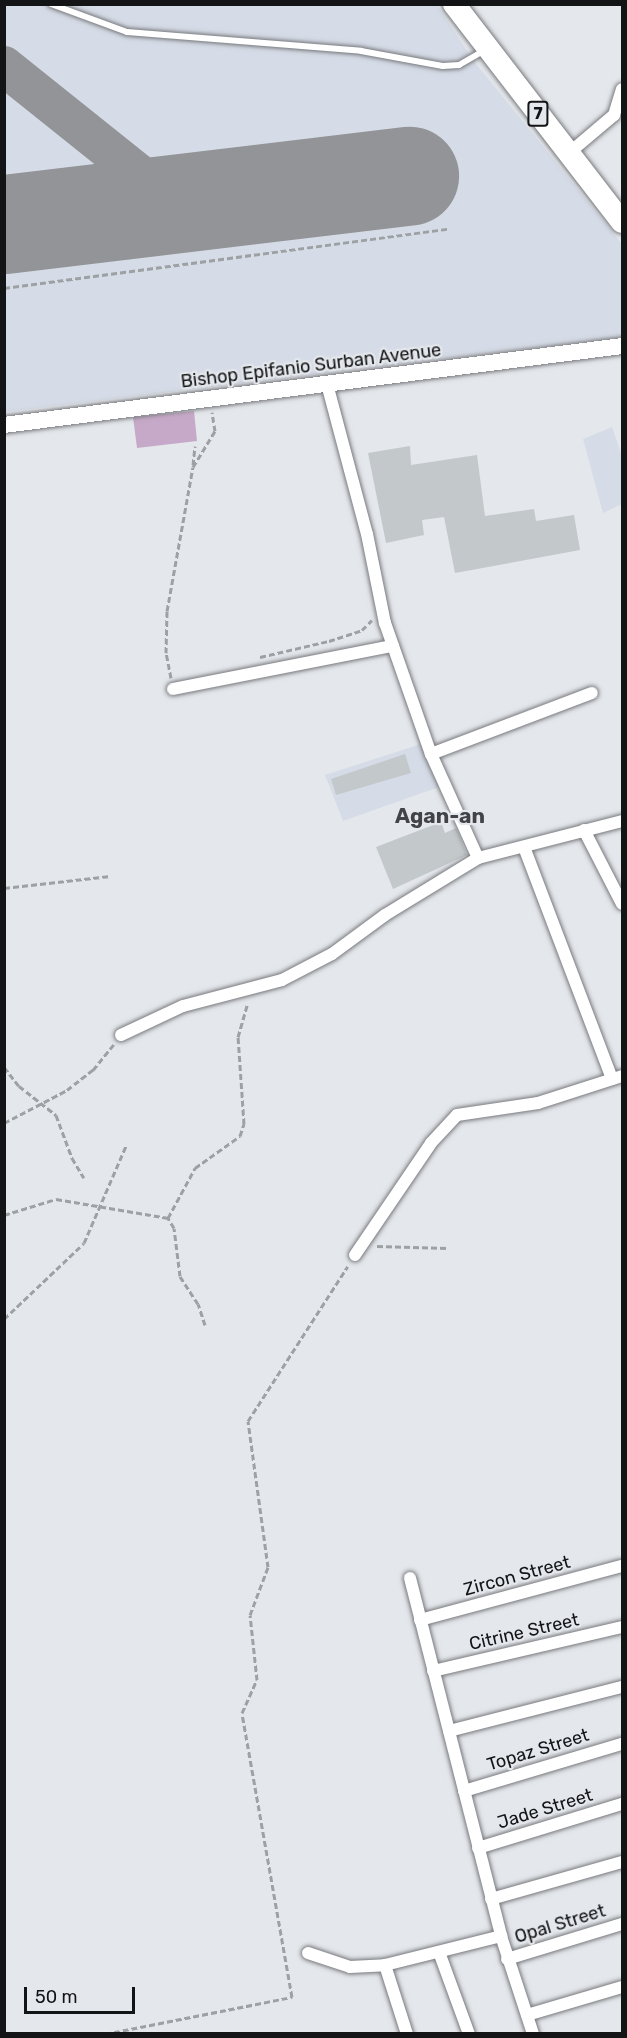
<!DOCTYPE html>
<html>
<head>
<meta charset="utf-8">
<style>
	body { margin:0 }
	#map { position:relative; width:627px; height:2038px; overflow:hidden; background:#e4e7eb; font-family:Rubik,sans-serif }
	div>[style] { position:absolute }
	.built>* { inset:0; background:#d6dce7 }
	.green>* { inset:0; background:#c6a9c8 }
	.taxiway>* { height:40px; margin:-20px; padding:0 20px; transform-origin:20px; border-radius:20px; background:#929497 }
	.runway>* { height:99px; margin:-49.5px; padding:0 49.5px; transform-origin:49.5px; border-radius:49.5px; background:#929497 }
	.building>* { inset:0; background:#c3c8cb }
	.path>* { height:3px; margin-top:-1.5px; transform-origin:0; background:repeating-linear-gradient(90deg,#9ea1a4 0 6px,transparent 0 9px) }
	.roads { filter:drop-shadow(0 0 2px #787a7e) drop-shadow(0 0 2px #787a7e) }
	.lane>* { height:6px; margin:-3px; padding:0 3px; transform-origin:3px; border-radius:3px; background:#fff }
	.street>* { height:12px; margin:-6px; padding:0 6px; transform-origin:6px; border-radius:6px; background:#fff }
	.secondary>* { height:16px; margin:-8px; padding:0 8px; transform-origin:8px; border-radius:8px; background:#fff }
	.highway>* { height:22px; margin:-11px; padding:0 11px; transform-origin:11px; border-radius:11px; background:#fff }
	span { translate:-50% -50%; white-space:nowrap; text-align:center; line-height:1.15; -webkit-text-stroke:4.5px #e4e7eb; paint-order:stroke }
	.shield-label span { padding:2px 4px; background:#e4e7eb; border:2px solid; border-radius:4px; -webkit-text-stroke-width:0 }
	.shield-label { font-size:16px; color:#131416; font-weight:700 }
	.street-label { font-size:18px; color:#131416 }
	.quarter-label { font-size:21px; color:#414347; font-weight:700 }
	.frame { position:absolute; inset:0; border:6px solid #131416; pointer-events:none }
	.scale { position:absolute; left:24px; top:1987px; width:111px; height:27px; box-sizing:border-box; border:3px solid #131416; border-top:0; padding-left:8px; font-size:18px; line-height:21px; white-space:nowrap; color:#131416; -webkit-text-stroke:4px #e4e7eb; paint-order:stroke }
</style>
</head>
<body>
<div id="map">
	<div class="built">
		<div style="clip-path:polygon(4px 5px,437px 5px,473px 60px,622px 244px,622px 337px,5px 412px)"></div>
		<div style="clip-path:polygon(612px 427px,622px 456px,622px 504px,603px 513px,583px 439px)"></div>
		<div style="clip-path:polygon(421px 744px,439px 787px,343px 821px,325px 775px)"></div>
	</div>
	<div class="green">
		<div style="clip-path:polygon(194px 411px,197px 441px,137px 448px,133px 417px)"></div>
	</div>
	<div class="taxiway">
		<div style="left:4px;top:66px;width:221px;rotate:38.7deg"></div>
	</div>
	<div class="runway">
		<div style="left:4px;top:224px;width:408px;rotate:-6.8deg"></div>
	</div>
	<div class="building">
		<div style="clip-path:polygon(410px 446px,411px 465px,477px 455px,485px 516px,534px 509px,536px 521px,574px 515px,580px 550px,455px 573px,444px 517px,422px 520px,424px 535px,386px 543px,368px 453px)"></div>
		<div style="clip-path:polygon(405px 754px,411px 773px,336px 795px,331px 779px)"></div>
		<div style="clip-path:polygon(441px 822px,445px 833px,456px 828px,467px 855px,393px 889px,376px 847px)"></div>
	</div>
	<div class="path">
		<div style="left:4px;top:288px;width:447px;rotate:-7.6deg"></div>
		<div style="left:193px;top:465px;width:19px;rotate:-84deg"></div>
		<div style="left:260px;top:657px;width:71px;rotate:-13.1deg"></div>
		<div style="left:329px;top:641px;width:35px;rotate:-18deg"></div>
		<div style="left:362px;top:630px;width:14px;rotate:-45deg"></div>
		<div style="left:171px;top:678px;width:25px;rotate:-101deg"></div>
		<div style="left:166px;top:653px;width:42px;rotate:-88.6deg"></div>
		<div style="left:167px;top:611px;width:146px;rotate:-79.8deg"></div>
		<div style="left:193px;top:467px;width:42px;rotate:-58.6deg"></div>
		<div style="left:215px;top:431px;width:19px;rotate:-99deg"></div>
		<div style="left:4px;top:888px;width:107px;rotate:-6.5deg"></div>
		<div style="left:4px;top:1067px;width:24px;rotate:52deg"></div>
		<div style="left:19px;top:1086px;width:47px;rotate:38.1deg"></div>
		<div style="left:56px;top:1115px;width:46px;rotate:69.6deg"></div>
		<div style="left:72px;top:1158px;width:23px;rotate:59deg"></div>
		<div style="left:4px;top:1123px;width:71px;rotate:-27.6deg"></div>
		<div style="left:67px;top:1090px;width:33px;rotate:-38deg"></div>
		<div style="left:93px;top:1070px;width:33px;rotate:-51deg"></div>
		<div style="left:4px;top:1215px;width:54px;rotate:-17.1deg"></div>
		<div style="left:56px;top:1199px;width:114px;rotate:9.6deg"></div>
		<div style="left:377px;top:1246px;width:71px;rotate:1.6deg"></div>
		<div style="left:4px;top:1319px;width:110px;rotate:-43.5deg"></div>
		<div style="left:84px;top:1243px;width:106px;rotate:-66.6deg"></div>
		<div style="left:205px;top:1325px;width:22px;rotate:-108deg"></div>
		<div style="left:198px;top:1304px;width:33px;rotate:-123deg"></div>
		<div style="left:180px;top:1276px;width:48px;rotate:-97.1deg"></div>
		<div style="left:174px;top:1228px;width:12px;rotate:-121deg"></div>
		<div style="left:168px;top:1218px;width:57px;rotate:-61.6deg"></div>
		<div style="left:195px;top:1168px;width:55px;rotate:-35.4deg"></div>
		<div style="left:240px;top:1136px;width:13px;rotate:-72deg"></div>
		<div style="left:244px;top:1124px;width:87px;rotate:-93.9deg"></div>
		<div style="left:238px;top:1037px;width:35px;rotate:-74deg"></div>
		<div style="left:105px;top:2034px;width:191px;rotate:-11.2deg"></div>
		<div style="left:292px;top:1997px;width:288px;rotate:-100deg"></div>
		<div style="left:242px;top:1713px;width:36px;rotate:-66deg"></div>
		<div style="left:257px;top:1680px;width:65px;rotate:-96.1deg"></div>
		<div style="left:250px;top:1615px;width:51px;rotate:-69.4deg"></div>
		<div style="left:268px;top:1567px;width:147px;rotate:-97.8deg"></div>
		<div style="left:248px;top:1421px;width:184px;rotate:-57.2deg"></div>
	</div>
	<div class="roads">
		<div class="lane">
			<div style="left:51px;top:4px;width:81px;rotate:20.2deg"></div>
			<div style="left:127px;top:32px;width:235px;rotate:4.6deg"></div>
			<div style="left:361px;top:51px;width:83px;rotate:10.4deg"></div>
			<div style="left:443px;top:66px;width:16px;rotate:-4deg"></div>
			<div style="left:459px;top:65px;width:28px;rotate:-30deg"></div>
		</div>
		<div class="street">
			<div style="left:569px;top:153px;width:59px;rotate:-40.2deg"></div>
			<div style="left:614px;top:115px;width:27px;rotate:-73deg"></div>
			<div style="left:327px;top:384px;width:155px;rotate:75.1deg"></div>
			<div style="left:367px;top:534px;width:91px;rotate:78.6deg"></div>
			<div style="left:385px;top:623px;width:139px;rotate:70.7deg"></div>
			<div style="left:431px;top:754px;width:114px;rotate:65.7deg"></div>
			<div style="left:173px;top:689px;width:224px;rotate:-11.1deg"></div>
			<div style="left:431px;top:754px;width:172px;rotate:-20.8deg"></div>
			<div style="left:584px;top:830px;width:83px;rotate:62.8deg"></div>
			<div style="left:524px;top:847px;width:248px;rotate:69.2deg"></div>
			<div style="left:121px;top:1035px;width:68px;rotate:-25.1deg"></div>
			<div style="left:183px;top:1006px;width:102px;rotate:-14.7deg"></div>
			<div style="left:282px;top:980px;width:56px;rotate:-27.5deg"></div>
			<div style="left:332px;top:954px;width:66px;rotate:-36.3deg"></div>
			<div style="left:385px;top:915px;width:109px;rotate:-31.5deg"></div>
			<div style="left:478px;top:858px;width:149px;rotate:-14.4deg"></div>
			<div style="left:355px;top:1255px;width:135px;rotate:-55.8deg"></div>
			<div style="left:431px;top:1143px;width:38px;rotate:-47deg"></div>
			<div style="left:457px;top:1115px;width:82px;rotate:-8.4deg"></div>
			<div style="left:538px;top:1103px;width:88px;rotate:-17.8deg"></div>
			<div style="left:410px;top:1578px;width:369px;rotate:75.7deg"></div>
			<div style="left:501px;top:1936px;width:103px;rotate:71.9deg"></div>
			<div style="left:420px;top:1620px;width:209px;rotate:-15deg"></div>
			<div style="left:433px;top:1671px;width:194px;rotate:-13.1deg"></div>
			<div style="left:449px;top:1731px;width:179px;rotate:-14.3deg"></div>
			<div style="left:464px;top:1791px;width:165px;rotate:-16.6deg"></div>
			<div style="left:478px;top:1848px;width:151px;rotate:-17deg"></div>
			<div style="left:491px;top:1899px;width:136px;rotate:-15.8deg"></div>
			<div style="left:439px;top:1952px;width:87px;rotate:69.9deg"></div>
			<div style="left:308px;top:1953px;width:44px;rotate:18.4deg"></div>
			<div style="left:350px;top:1967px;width:35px;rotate:-3deg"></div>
			<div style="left:385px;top:1965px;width:120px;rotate:-14deg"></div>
			<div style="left:507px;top:1959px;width:120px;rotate:-16.9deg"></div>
			<div style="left:385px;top:1965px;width:72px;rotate:72.3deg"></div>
			<div style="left:527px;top:2015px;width:99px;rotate:-16.4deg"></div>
		</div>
		<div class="secondary">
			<div style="left:4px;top:425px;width:623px;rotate:-7.28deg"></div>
		</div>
		<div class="highway">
			<div style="left:454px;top:4px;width:275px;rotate:52.4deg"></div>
		</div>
	</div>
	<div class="shield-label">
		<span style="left:538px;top:114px">7</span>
	</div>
	<div class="street-label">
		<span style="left:311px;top:366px;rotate:-7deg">Bishop Epifanio Surban Avenue</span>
		<span style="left:517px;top:1576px;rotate:-15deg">Zircon Street</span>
		<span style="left:524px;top:1632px;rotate:-13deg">Citrine Street</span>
		<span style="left:538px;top:1750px;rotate:-17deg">Topaz Street</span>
		<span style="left:545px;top:1809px;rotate:-17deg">Jade Street</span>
		<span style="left:560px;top:1924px;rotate:-17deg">Opal Street</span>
	</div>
	<div class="quarter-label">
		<span style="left:440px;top:816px">Agan-an</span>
	</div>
	<div class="frame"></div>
	<div class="scale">50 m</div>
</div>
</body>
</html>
